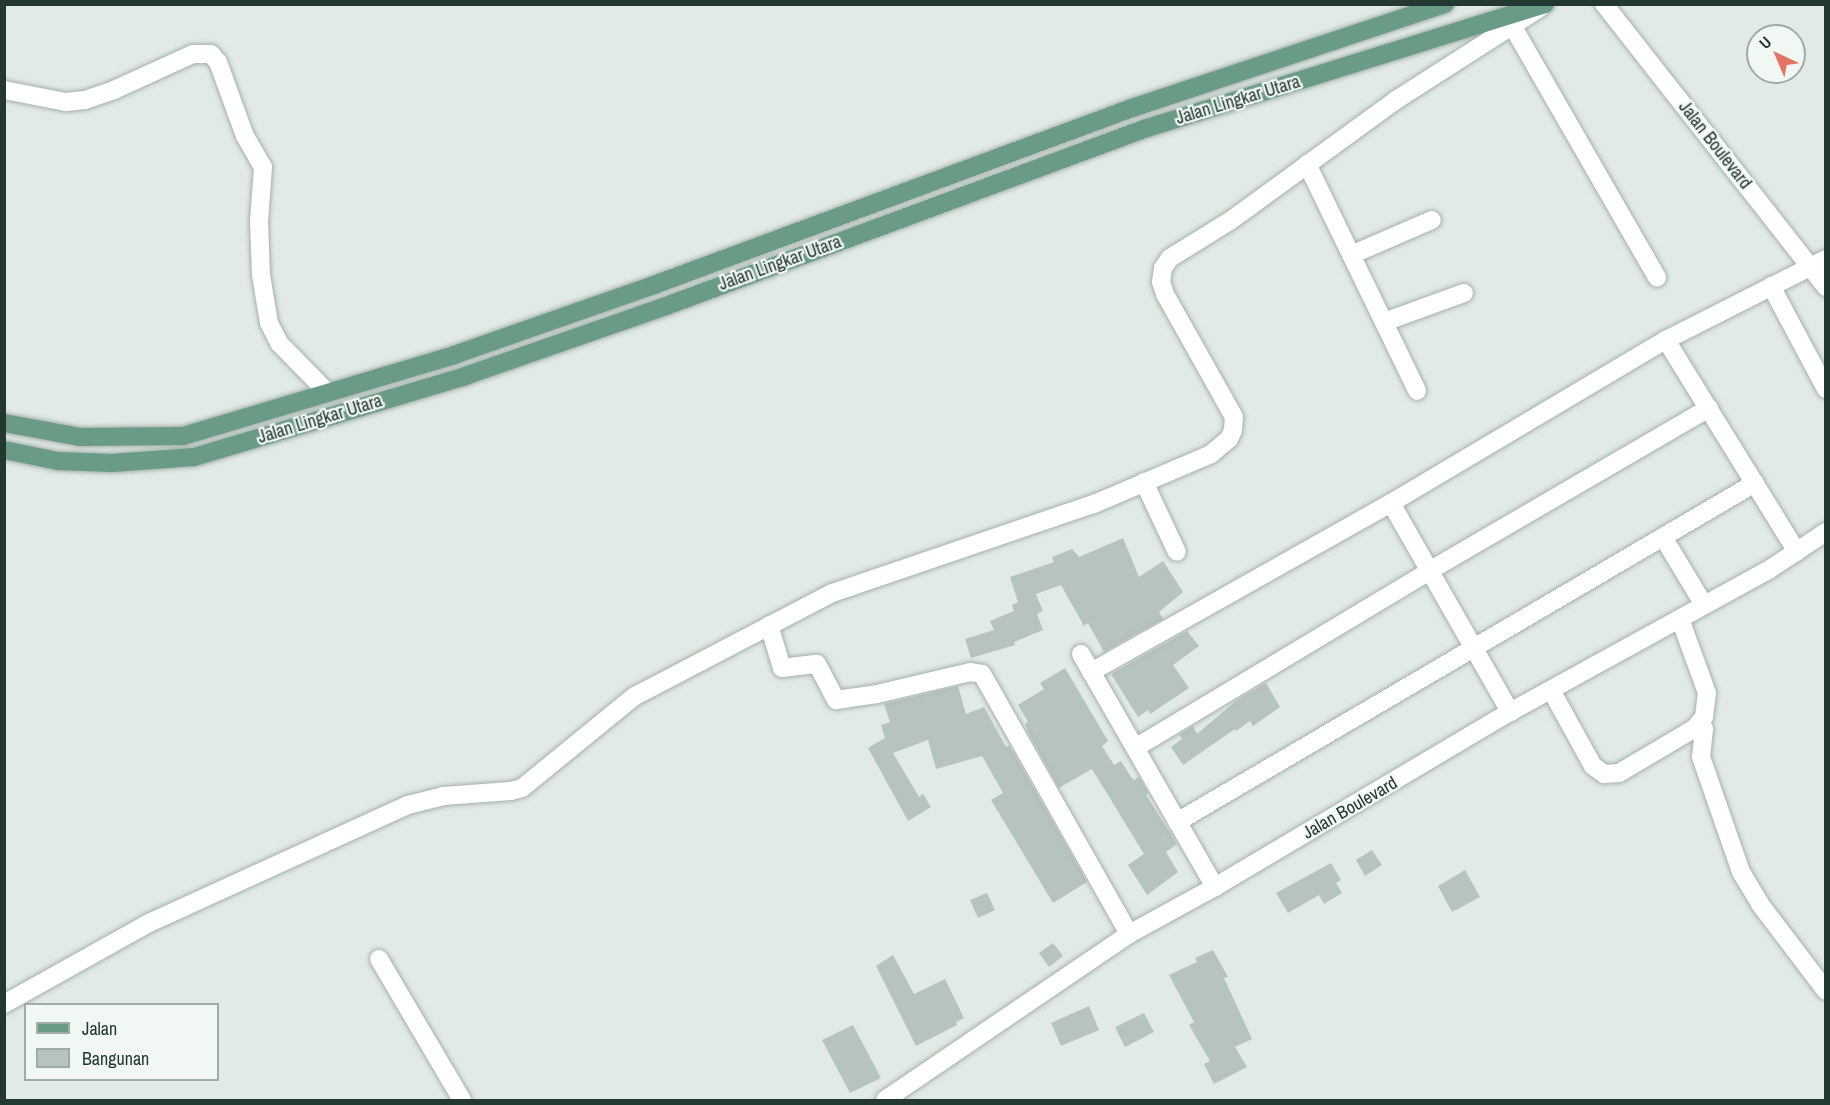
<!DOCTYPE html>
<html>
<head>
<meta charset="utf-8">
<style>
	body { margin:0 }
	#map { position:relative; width:1830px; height:1105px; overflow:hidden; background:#e1eae4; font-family:"Archivo Narrow",sans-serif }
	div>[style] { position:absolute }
	.building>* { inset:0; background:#b6c4bd }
	.roads { filter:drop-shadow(0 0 2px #a4b1aa) drop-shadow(0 0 2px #a4b1aa) }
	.street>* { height:18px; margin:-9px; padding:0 9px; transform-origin:9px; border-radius:9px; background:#fff }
	.primary>* { height:18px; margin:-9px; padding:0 9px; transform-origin:9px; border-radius:9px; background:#699b87 }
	span { translate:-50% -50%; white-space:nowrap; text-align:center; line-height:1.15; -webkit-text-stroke:4.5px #f1f7f3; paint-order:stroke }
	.street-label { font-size:18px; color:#233830 }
	.frame { position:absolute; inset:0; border:6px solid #233830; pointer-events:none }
	.legend { position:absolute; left:24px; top:1003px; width:195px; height:78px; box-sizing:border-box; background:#f1f7f3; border:2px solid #9faba5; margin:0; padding:8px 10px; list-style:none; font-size:18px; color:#233830 }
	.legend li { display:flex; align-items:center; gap:12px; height:30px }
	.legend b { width:30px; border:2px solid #9faba5 }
	.north { position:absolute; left:1746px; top:24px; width:60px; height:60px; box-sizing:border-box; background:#f1f7f3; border:2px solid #9faba5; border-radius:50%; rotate:316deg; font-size:16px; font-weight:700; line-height:24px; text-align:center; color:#233830 }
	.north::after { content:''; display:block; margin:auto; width:21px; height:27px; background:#e47265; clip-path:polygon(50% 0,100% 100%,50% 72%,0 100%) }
</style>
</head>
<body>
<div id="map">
	<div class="building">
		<div style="clip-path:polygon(1123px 538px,1139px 577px,1163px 561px,1183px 592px,1159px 612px,1163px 619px,1104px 652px,1088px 623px,1084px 626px,1061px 585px,1036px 594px,1043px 611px,1037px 614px,1043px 630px,1014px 642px,1015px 645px,971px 658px,965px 639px,994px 630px,990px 621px,1014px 611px,1012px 605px,1018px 602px,1010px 577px,1054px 562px,1052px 557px,1072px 549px,1079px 557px)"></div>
		<div style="clip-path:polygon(1187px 631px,1199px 646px,1173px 665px,1189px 688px,1150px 714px,1148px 710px,1138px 717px,1111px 674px)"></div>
		<div style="clip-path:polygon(1065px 668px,1108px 741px,1102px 746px,1114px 765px,1121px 761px,1131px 777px,1134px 780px,1139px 777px,1148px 793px,1146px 795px,1177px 844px,1166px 852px,1178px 872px,1147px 895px,1128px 865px,1144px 854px,1092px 769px,1059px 788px,1029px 734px,1025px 724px,1028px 722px,1018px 705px,1044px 689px,1040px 683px)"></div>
		<div style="clip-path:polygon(1266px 683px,1280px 707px,1253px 726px,1250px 721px,1236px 731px,1235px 729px,1183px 765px,1171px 747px,1182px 739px,1179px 735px,1193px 726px,1197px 734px,1237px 700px)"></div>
		<div style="clip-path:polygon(958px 686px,966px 714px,984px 707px,1006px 747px,1009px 745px,1087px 882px,1053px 903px,991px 800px,1003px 793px,982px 756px,936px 769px,928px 740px,893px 753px,919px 797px,923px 794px,931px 807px,908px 821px,868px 748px,885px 738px,881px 725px,890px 722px,884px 704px)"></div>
		<div style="clip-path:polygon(1372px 850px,1382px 865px,1365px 876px,1356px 860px)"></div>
		<div style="clip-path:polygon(1331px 863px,1341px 880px,1336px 883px,1342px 893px,1324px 904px,1319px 895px,1288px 913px,1276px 893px)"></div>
		<div style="clip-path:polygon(1465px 870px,1480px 897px,1452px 912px,1438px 886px)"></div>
		<div style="clip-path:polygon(987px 893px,995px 910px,978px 918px,970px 900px)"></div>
		<div style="clip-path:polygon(1053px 943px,1063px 956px,1049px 967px,1039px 953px)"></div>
		<div style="clip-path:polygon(1213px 950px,1228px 977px,1224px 978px,1252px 1039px,1235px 1047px,1247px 1067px,1214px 1084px,1204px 1064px,1210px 1061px,1189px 1025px,1194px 1022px,1169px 975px,1197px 962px,1195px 958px)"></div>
		<div style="clip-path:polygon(893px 955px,914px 994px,945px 979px,964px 1018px,956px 1022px,957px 1025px,916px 1046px,876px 966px)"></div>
		<div style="clip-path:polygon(1089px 1006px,1099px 1030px,1061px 1046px,1051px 1023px)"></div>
		<div style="clip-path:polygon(1144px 1013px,1154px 1032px,1125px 1047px,1115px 1027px)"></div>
		<div style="clip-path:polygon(853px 1025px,881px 1078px,850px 1093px,822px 1040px)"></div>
	</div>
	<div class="roads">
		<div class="street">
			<div style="left:1604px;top:4px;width:360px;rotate:51.9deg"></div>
			<div style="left:1513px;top:27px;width:289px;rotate:60.1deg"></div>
			<div style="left:4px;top:90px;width:63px;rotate:11deg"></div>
			<div style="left:66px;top:102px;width:19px;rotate:-6deg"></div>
			<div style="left:85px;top:100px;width:31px;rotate:-19deg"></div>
			<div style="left:114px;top:90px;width:87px;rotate:-24.5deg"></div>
			<div style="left:193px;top:54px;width:18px"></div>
			<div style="left:211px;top:54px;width:11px;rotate:49deg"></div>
			<div style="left:218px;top:62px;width:79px;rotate:70deg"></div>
			<div style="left:245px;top:136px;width:36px;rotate:60deg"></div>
			<div style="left:263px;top:167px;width:54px;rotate:94.2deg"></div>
			<div style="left:259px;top:221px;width:54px;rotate:87.9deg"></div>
			<div style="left:261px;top:275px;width:49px;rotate:80.5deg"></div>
			<div style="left:269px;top:323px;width:22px;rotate:63deg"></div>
			<div style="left:279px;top:343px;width:69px;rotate:45.6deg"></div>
			<div style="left:1307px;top:164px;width:252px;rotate:64.1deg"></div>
			<div style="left:1351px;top:255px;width:88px;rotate:-23.4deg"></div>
			<div style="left:1771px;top:286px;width:117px;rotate:61.9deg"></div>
			<div style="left:1384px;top:322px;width:85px;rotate:-19.9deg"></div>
			<div style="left:1666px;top:340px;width:249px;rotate:58.3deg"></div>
			<div style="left:1144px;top:482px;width:77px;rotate:64.8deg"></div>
			<div style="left:1391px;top:503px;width:241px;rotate:60.3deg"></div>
			<div style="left:1663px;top:537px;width:79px;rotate:58.9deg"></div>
			<div style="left:769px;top:625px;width:45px;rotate:73.2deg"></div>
			<div style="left:782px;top:668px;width:35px;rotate:-7deg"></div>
			<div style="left:817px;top:664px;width:41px;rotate:62.2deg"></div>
			<div style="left:836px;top:700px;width:41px;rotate:-8.3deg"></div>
			<div style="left:877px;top:694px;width:96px;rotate:-13.3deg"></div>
			<div style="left:970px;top:672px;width:12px;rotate:9deg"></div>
			<div style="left:982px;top:674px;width:299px;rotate:60.5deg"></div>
			<div style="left:1081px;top:654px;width:269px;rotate:60.1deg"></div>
			<div style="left:1091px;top:672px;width:344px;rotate:-29.4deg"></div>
			<div style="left:1391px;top:503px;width:320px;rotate:-30.7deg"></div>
			<div style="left:1666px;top:340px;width:179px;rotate:-26.9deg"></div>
			<div style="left:1551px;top:690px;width:87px;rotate:61.1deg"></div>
			<div style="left:1593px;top:766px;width:14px;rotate:36deg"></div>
			<div style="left:1604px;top:774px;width:15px;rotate:-4deg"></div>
			<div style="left:1619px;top:773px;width:88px;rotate:-30.6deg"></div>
			<div style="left:1695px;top:728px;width:14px;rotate:-51deg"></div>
			<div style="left:1704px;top:717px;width:24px;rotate:-83deg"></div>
			<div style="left:1707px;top:693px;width:79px;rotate:-110deg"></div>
			<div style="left:1701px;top:723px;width:7px;rotate:63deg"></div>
			<div style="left:1704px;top:729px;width:28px;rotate:96deg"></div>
			<div style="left:1701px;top:757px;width:122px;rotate:70.8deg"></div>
			<div style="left:1741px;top:872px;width:37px;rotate:59deg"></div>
			<div style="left:1760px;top:904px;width:109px;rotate:52.8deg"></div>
			<div style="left:1135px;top:748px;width:343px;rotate:-31deg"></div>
			<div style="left:1429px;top:571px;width:324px;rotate:-30.2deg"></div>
			<div style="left:1177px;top:822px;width:670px;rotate:-30.39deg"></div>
			<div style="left:379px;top:959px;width:164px;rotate:59.5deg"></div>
			<div style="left:4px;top:1004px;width:166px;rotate:-29.2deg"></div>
			<div style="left:149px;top:923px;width:285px;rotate:-24.5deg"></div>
			<div style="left:408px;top:805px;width:36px;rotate:-14deg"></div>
			<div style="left:443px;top:796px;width:68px;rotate:-4.2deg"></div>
			<div style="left:511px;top:791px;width:11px;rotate:-15deg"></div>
			<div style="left:522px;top:788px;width:146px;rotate:-39.2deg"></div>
			<div style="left:635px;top:696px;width:222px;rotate:-27.6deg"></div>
			<div style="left:832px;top:593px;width:277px;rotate:-18.8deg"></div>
			<div style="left:1094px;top:504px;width:127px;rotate:-23.1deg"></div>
			<div style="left:1211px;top:454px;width:23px;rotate:-40deg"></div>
			<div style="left:1229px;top:439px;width:10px;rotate:-66deg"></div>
			<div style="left:1233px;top:430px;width:13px;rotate:-86deg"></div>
			<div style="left:1234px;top:417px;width:141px;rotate:-119.3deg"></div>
			<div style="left:1165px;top:294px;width:13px;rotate:-108deg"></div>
			<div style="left:1161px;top:282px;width:14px;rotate:-82deg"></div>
			<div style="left:1163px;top:268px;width:12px;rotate:-55deg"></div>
			<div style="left:1170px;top:258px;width:70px;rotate:-31.7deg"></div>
			<div style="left:1230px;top:221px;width:205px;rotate:-36.1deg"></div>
			<div style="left:1396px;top:100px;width:171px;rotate:-32.6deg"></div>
			<div style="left:885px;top:1100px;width:295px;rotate:-34.2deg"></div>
			<div style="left:1129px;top:934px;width:98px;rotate:-28.7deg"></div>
			<div style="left:1215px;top:887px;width:343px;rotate:-30.7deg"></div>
			<div style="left:1510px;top:712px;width:293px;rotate:-28.8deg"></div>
			<div style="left:1767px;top:571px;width:71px;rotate:-33.5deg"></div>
		</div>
		<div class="primary">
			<div style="left:4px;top:423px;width:77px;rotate:10.4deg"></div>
			<div style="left:80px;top:437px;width:103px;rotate:-0.6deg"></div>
			<div style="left:183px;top:436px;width:283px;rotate:-16.6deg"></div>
			<div style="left:454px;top:355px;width:212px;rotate:-19.3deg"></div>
			<div style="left:654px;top:285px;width:510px;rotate:-20.32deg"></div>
			<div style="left:1132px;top:108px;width:330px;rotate:-18.4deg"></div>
			<div style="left:4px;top:450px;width:55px;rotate:11.5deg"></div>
			<div style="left:58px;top:461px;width:54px;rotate:2.1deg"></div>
			<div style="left:112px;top:463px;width:82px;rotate:-4.2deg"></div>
			<div style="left:194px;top:457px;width:283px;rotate:-16.6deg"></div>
			<div style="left:465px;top:376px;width:213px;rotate:-19.2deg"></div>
			<div style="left:666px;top:306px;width:510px;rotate:-20.32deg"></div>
			<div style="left:1144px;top:129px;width:420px;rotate:-17.3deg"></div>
		</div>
	</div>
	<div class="street-label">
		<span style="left:1238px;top:100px;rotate:-17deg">Jalan Lingkar Utara</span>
		<span style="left:1715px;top:145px;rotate:52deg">Jalan Boulevard</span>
		<span style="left:780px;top:263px;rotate:-20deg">Jalan Lingkar Utara</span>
		<span style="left:320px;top:419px;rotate:-17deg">Jalan Lingkar Utara</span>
		<span style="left:1350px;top:808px;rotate:-30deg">Jalan Boulevard</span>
	</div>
	<div class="frame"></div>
	<ul class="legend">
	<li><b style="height:8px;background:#699b87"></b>Jalan</li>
	<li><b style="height:16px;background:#b6c4bd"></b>Bangunan</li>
	</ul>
	<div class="north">U</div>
</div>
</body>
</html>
